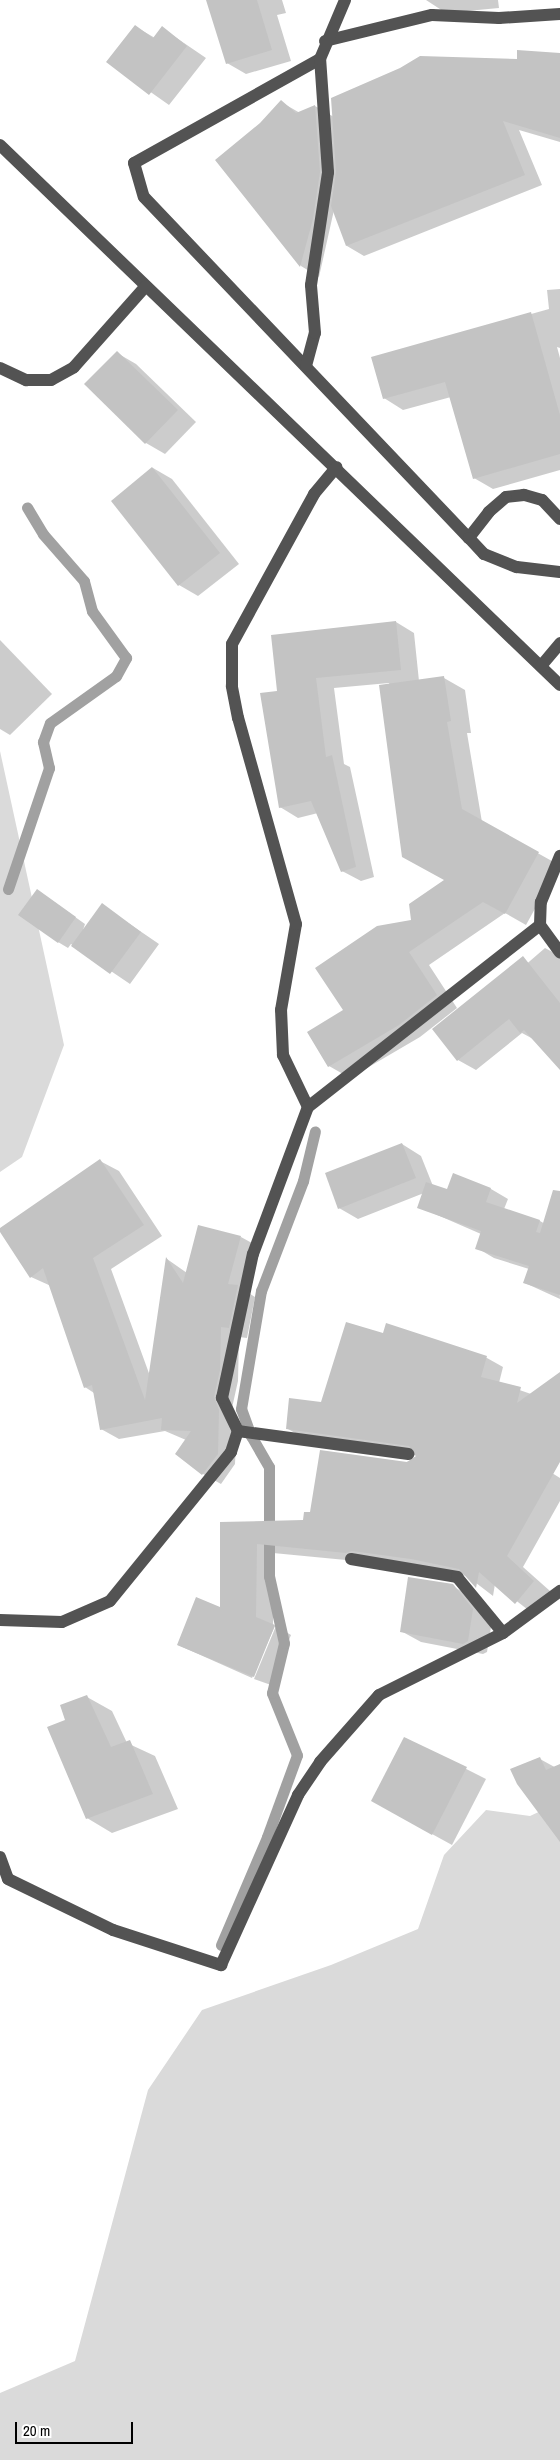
<!DOCTYPE html>
<html>
<head>
<meta charset="utf-8">
<style>
	body { margin:0 }
	#map { position:relative; width:560px; height:2460px; overflow:hidden; background:#fff; font-family:"Archivo Narrow",sans-serif }
	div>[style] { position:absolute }
	.green>* { inset:0; background:#dadada }
	.shadow>* { inset:0; background:#0003 }
	.stream>* { height:11px; margin:-5.5px; padding:0 5.5px; transform-origin:5.5px; border-radius:5.5px; background:#a1a1a1 }
	.building>* { inset:0; background:#c3c3c3 }
	.minor>* { height:12px; margin:-6px; padding:0 6px; transform-origin:6px; border-radius:6px; background:#535353 }
	span { translate:-50% -50%; white-space:nowrap; text-align:center; line-height:1.15; -webkit-text-stroke:5px #fff; paint-order:stroke }
	.scale { position:absolute; left:15px; top:2422px; width:118px; height:22px; box-sizing:border-box; border:2px solid #000; border-top:0; padding-left:6px; font-size:15px; line-height:18px; white-space:nowrap; color:#000; -webkit-text-stroke:4px #fff; paint-order:stroke }
</style>
</head>
<body>
<div id="map">
	<div class="green">
		<div style="clip-path:polygon(0 751px,64px 1045px,22px 1157px,0 1172px)"></div>
		<div style="clip-path:polygon(560px 1802px,560px 2460px,0 2460px,0 2393px,75px 2361px,148px 2090px,202px 2010px,331px 1965px,418px 1929px,444px 1855px,486px 1810px,530px 1816px)"></div>
	</div>
	<div class="shadow">
		<div style="clip-path:polygon(227px 0,282px 0,286px 13px,277px 15px,291px 61px,246px 74px,227px 63px)"></div>
		<div style="clip-path:polygon(426px 0,498px 0,499px 8px,446px 13px)"></div>
		<div style="clip-path:polygon(136px 27px,155px 38px,162px 28px,206px 58px,169px 105px,108px 62px)"></div>
		<div style="clip-path:polygon(560px 71px,560px 142px,519px 130px,542px 185px,364px 256px,347px 246px,334px 210px,319px 277px,301px 266px,217px 160px,261px 124px,281px 102px,300px 113px,315px 106px,334px 117px)"></div>
		<div style="clip-path:polygon(560px 289px,560px 348px,557px 347px,560px 358px,560px 470px,493px 489px,474px 478px,451px 397px,403px 410px,384px 398px,373px 358px,549px 309px,547px 290px)"></div>
		<div style="clip-path:polygon(117px 353px,136px 364px,196px 422px,165px 454px,146px 443px)"></div>
		<div style="clip-path:polygon(153px 468px,172px 479px,239px 564px,198px 596px,179px 585px,112px 501px)"></div>
		<div style="clip-path:polygon(396px 622px,414px 633px,419px 681px,444px 678px,465px 690px,471px 733px,467px 733px,482px 822px,559px 865px,526px 925px,505px 913px,429px 965px,457px 1008px,420px 1037px,350px 1078px,329px 1066px,345px 1011px,446px 880px,389px 683px,334px 688px,344px 764px,350px 767px,374px 877px,361px 881px,342px 871px,318px 813px,298px 818px,280px 807px,278px 692px)"></div>
		<div style="clip-path:polygon(0 640px,52px 694px,10px 735px,0 729px)"></div>
		<div style="clip-path:polygon(47px 897px,85px 924px,83px 930px,102px 905px,159px 944px,130px 984px,71px 944px,68px 948px,58px 942px)"></div>
		<div style="clip-path:polygon(545px 948px,560px 956px,560px 1069px,535px 1040px,522px 1033px,476px 1070px,458px 1060px,441px 1038px)"></div>
		<div style="clip-path:polygon(402px 1144px,421px 1156px,433px 1186px,448px 1191px,491px 1189px,508px 1199px,504px 1209px,540px 1221px,557px 1231px,560px 1299px,525px 1283px,529px 1269px,494px 1258px,477px 1248px,481px 1234px,419px 1207px,424px 1193px,358px 1219px,339px 1208px)"></div>
		<div style="clip-path:polygon(100px 1161px,119px 1171px,162px 1236px,111px 1269px,150px 1376px,167px 1259px,187px 1273px,241px 1237px,259px 1247px,247px 1292px,255px 1297px,247px 1338px,239px 1337px,238px 1381px,232px 1408px,237px 1421px,235px 1464px,221px 1484px,203px 1474px,186px 1440px,165px 1431px,119px 1439px,101px 1429px,94px 1393px,85px 1387px,51px 1286px,31px 1277px,0 1230px)"></div>
		<div style="clip-path:polygon(387px 1325px,487px 1358px,503px 1367px,499px 1383px,531px 1394px,560px 1373px,560px 1447px,536px 1463px,560px 1478px,560px 1501px,523px 1567px,550px 1591px,532px 1613px,495px 1584px,493px 1596px,467px 1576px,429px 1568px,273px 1553px,273px 1625px,275px 1626px,252px 1678px,178px 1645px,222px 1609px,222px 1523px,304px 1522px,311px 1514px,418px 1456px,304px 1438px,288px 1429px,322px 1403px,384px 1335px)"></div>
		<div style="clip-path:polygon(452px 1586px,472px 1597px,492px 1621px,487px 1652px,483px 1654px,421px 1642px,401px 1631px)"></div>
		<div style="clip-path:polygon(276px 1626px,291px 1635px,271px 1685px,254px 1679px)"></div>
		<div style="clip-path:polygon(87px 1697px,112px 1711px,127px 1743px,155px 1756px,178px 1809px,112px 1833px,87px 1818px,66px 1721px)"></div>
		<div style="clip-path:polygon(405px 1738px,486px 1779px,452px 1845px,392px 1812px)"></div>
		<div style="clip-path:polygon(540px 1759px,560px 1770px,560px 1839px)"></div>
	</div>
	<div class="stream">
		<div style="left:8px;top:889px;width:128px;rotate:-71.3deg"></div>
		<div style="left:49px;top:768px;width:27px;rotate:-103deg"></div>
		<div style="left:43px;top:742px;width:20px;rotate:-70deg"></div>
		<div style="left:50px;top:723px;width:81px;rotate:-35.5deg"></div>
		<div style="left:116px;top:676px;width:21px;rotate:-61deg"></div>
		<div style="left:126px;top:658px;width:58px;rotate:-125.9deg"></div>
		<div style="left:92px;top:611px;width:31px;rotate:-105deg"></div>
		<div style="left:84px;top:581px;width:62px;rotate:-131.1deg"></div>
		<div style="left:43px;top:534px;width:31px;rotate:-121deg"></div>
		<div style="left:221px;top:1945px;width:117px;rotate:-66.9deg"></div>
		<div style="left:267px;top:1837px;width:87px;rotate:-69.9deg"></div>
		<div style="left:297px;top:1755px;width:67px;rotate:-112deg"></div>
		<div style="left:272px;top:1693px;width:51px;rotate:-76.5deg"></div>
		<div style="left:284px;top:1643px;width:69px;rotate:-102.6deg"></div>
		<div style="left:269px;top:1576px;width:109px;rotate:-90deg"></div>
		<div style="left:269px;top:1467px;width:36px;rotate:-120deg"></div>
		<div style="left:251px;top:1436px;width:29px;rotate:-110deg"></div>
		<div style="left:241px;top:1409px;width:120px;rotate:-80.4deg"></div>
		<div style="left:261px;top:1291px;width:118px;rotate:-69.1deg"></div>
		<div style="left:303px;top:1181px;width:51px;rotate:-76.5deg"></div>
	</div>
	<div class="building">
		<div style="clip-path:polygon(206px 0,257px 0,272px 50px,226px 64px)"></div>
		<div style="clip-path:polygon(135px 25px,153px 38px,162px 26px,187px 46px,149px 95px,106px 62px)"></div>
		<div style="clip-path:polygon(517px 50px,560px 53px,560px 138px,503px 121px,525px 175px,346px 246px,331px 206px,336px 172px,331px 98px,400px 68px,420px 56px,517px 59px)"></div>
		<div style="clip-path:polygon(281px 100px,296px 113px,315px 105px,320px 172px,313px 219px,300px 267px,215px 160px,260px 123px)"></div>
		<div style="clip-path:polygon(531px 312px,560px 415px,560px 454px,473px 479px,445px 382px,383px 399px,371px 357px)"></div>
		<div style="clip-path:polygon(117px 351px,178px 410px,145px 444px,84px 384px)"></div>
		<div style="clip-path:polygon(152px 467px,220px 553px,178px 586px,111px 501px)"></div>
		<div style="clip-path:polygon(396px 621px,401px 670px,316px 678px,326px 757px,332px 755px,356px 867px,341px 872px,311px 801px,279px 808px,260px 693px,277px 691px,271px 635px)"></div>
		<div style="clip-path:polygon(444px 676px,451px 721px,447px 722px,462px 809px,539px 852px,505px 914px,483px 902px,409px 952px,437px 995px,399px 1025px,328px 1067px,307px 1032px,343px 1010px,315px 968px,377px 926px,411px 920px,409px 904px,444px 880px,402px 857px,379px 685px)"></div>
		<div style="clip-path:polygon(37px 889px,76px 917px,58px 943px,18px 915px)"></div>
		<div style="clip-path:polygon(102px 903px,141px 932px,110px 974px,71px 946px)"></div>
		<div style="clip-path:polygon(523px 956px,560px 1003px,560px 1070px,524px 1030px,520px 1033px,509px 1019px,457px 1061px,432px 1029px)"></div>
		<div style="clip-path:polygon(402px 1143px,416px 1178px,338px 1209px,325px 1173px)"></div>
		<div style="clip-path:polygon(100px 1159px,144px 1225px,93px 1258px,145px 1400px,166px 1257px,183px 1283px,198px 1225px,241px 1236px,228px 1284px,238px 1285px,229px 1328px,221px 1327px,220px 1370px,214px 1397px,219px 1410px,218px 1454px,202px 1475px,175px 1454px,191px 1431px,161px 1430px,162px 1418px,100px 1430px,92px 1385px,84px 1388px,43px 1268px,30px 1278px,0 1232px,0 1228px)"></div>
		<div style="clip-path:polygon(453px 1173px,491px 1188px,486px 1202px,540px 1220px,536px 1232px,540px 1233px,553px 1190px,560px 1191px,560px 1295px,523px 1283px,529px 1266px,475px 1249px,481px 1231px,417px 1208px,426px 1182px,447px 1189px)"></div>
		<div style="clip-path:polygon(346px 1322px,383px 1333px,386px 1323px,487px 1356px,481px 1377px,521px 1387px,517px 1403px,560px 1372px,560px 1462px,507px 1556px,534px 1581px,515px 1604px,479px 1572px,476px 1588px,459px 1569px,411px 1559px,352px 1551px,346px 1553px,257px 1544px,256px 1617px,275px 1625px,254px 1677px,177px 1645px,196px 1597px,220px 1607px,220px 1522px,303px 1520px,304px 1512px,310px 1512px,320px 1450px,407px 1462px,416px 1456px,409px 1446px,286px 1429px,289px 1398px,321px 1402px)"></div>
		<div style="clip-path:polygon(408px 1577px,453px 1584px,473px 1609px,468px 1641px,463px 1644px,400px 1632px)"></div>
		<div style="clip-path:polygon(87px 1695px,111px 1747px,130px 1740px,153px 1794px,86px 1819px,47px 1727px,65px 1720px,60px 1705px)"></div>
		<div style="clip-path:polygon(404px 1737px,467px 1767px,432px 1835px,371px 1801px)"></div>
		<div style="clip-path:polygon(540px 1757px,546px 1770px,560px 1764px,560px 1842px,517px 1784px,510px 1769px)"></div>
	</div>
	<div class="minor">
		<div style="left:325px;top:41px;width:110px;rotate:-13.7deg"></div>
		<div style="left:432px;top:15px;width:67px;rotate:2.6deg"></div>
		<div style="left:499px;top:18px;width:61px;rotate:-3.8deg"></div>
		<div style="left:320px;top:59px;width:213px;rotate:150.8deg"></div>
		<div style="left:134px;top:163px;width:35px;rotate:74deg"></div>
		<div style="left:144px;top:197px;width:471px;rotate:46.4deg"></div>
		<div style="left:0;top:145px;width:778px;rotate:43.96deg"></div>
		<div style="left:306px;top:366px;width:34px;rotate:-75deg"></div>
		<div style="left:315px;top:333px;width:48px;rotate:-94.8deg"></div>
		<div style="left:311px;top:285px;width:114px;rotate:-81.4deg"></div>
		<div style="left:328px;top:172px;width:113px;rotate:-94deg"></div>
		<div style="left:320px;top:59px;width:64px;rotate:-67deg"></div>
		<div style="left:0;top:368px;width:29px;rotate:25deg"></div>
		<div style="left:26px;top:380px;width:25px"></div>
		<div style="left:51px;top:380px;width:26px;rotate:-29deg"></div>
		<div style="left:74px;top:367px;width:108px;rotate:-48.4deg"></div>
		<div style="left:560px;top:519px;width:26px;rotate:-133deg"></div>
		<div style="left:542px;top:500px;width:19px;rotate:-164deg"></div>
		<div style="left:524px;top:495px;width:18px;rotate:174deg"></div>
		<div style="left:506px;top:497px;width:23px;rotate:139deg"></div>
		<div style="left:489px;top:512px;width:33px;rotate:128deg"></div>
		<div style="left:469px;top:538px;width:22px;rotate:47deg"></div>
		<div style="left:484px;top:554px;width:35px;rotate:22deg"></div>
		<div style="left:517px;top:567px;width:43px;rotate:6.6deg"></div>
		<div style="left:541px;top:666px;width:30px;rotate:-50deg"></div>
		<div style="left:540px;top:925px;width:34px;rotate:54deg"></div>
		<div style="left:308px;top:1107px;width:58px;rotate:-115.7deg"></div>
		<div style="left:283px;top:1055px;width:45px;rotate:-92.5deg"></div>
		<div style="left:281px;top:1010px;width:87px;rotate:-80.1deg"></div>
		<div style="left:296px;top:924px;width:214px;rotate:-105.7deg"></div>
		<div style="left:238px;top:718px;width:33px;rotate:-101deg"></div>
		<div style="left:232px;top:686px;width:42px;rotate:-90deg"></div>
		<div style="left:232px;top:644px;width:171px;rotate:-61.3deg"></div>
		<div style="left:314px;top:494px;width:35px;rotate:-50deg"></div>
		<div style="left:238px;top:1431px;width:172px;rotate:7.7deg"></div>
		<div style="left:351px;top:1559px;width:108px;rotate:9.6deg"></div>
		<div style="left:457px;top:1577px;width:72px;rotate:50.6deg"></div>
		<div style="left:0;top:1620px;width:62px;rotate:1.8deg"></div>
		<div style="left:62px;top:1622px;width:52px;rotate:-23.6deg"></div>
		<div style="left:110px;top:1601px;width:192px;rotate:-50.9deg"></div>
		<div style="left:231px;top:1452px;width:22px;rotate:-72deg"></div>
		<div style="left:238px;top:1431px;width:37px;rotate:-116deg"></div>
		<div style="left:222px;top:1398px;width:147px;rotate:-77.9deg"></div>
		<div style="left:253px;top:1254px;width:157px;rotate:-69.5deg"></div>
		<div style="left:308px;top:1107px;width:295px;rotate:-38.1deg"></div>
		<div style="left:540px;top:925px;width:23px;rotate:-88deg"></div>
		<div style="left:541px;top:902px;width:50px;rotate:-67.6deg"></div>
		<div style="left:0;top:1857px;width:23px;rotate:70deg"></div>
		<div style="left:8px;top:1879px;width:117px;rotate:25.9deg"></div>
		<div style="left:113px;top:1930px;width:114px;rotate:18deg"></div>
		<div style="left:221px;top:1965px;width:187px;rotate:-65.6deg"></div>
		<div style="left:298px;top:1795px;width:40px;rotate:-56deg"></div>
		<div style="left:320px;top:1762px;width:89px;rotate:-48.6deg"></div>
		<div style="left:379px;top:1695px;width:139px;rotate:-26.6deg"></div>
		<div style="left:503px;top:1633px;width:71px;rotate:-36.4deg"></div>
	</div>
	<div class="scale">20 m</div>
</div>
</body>
</html>
